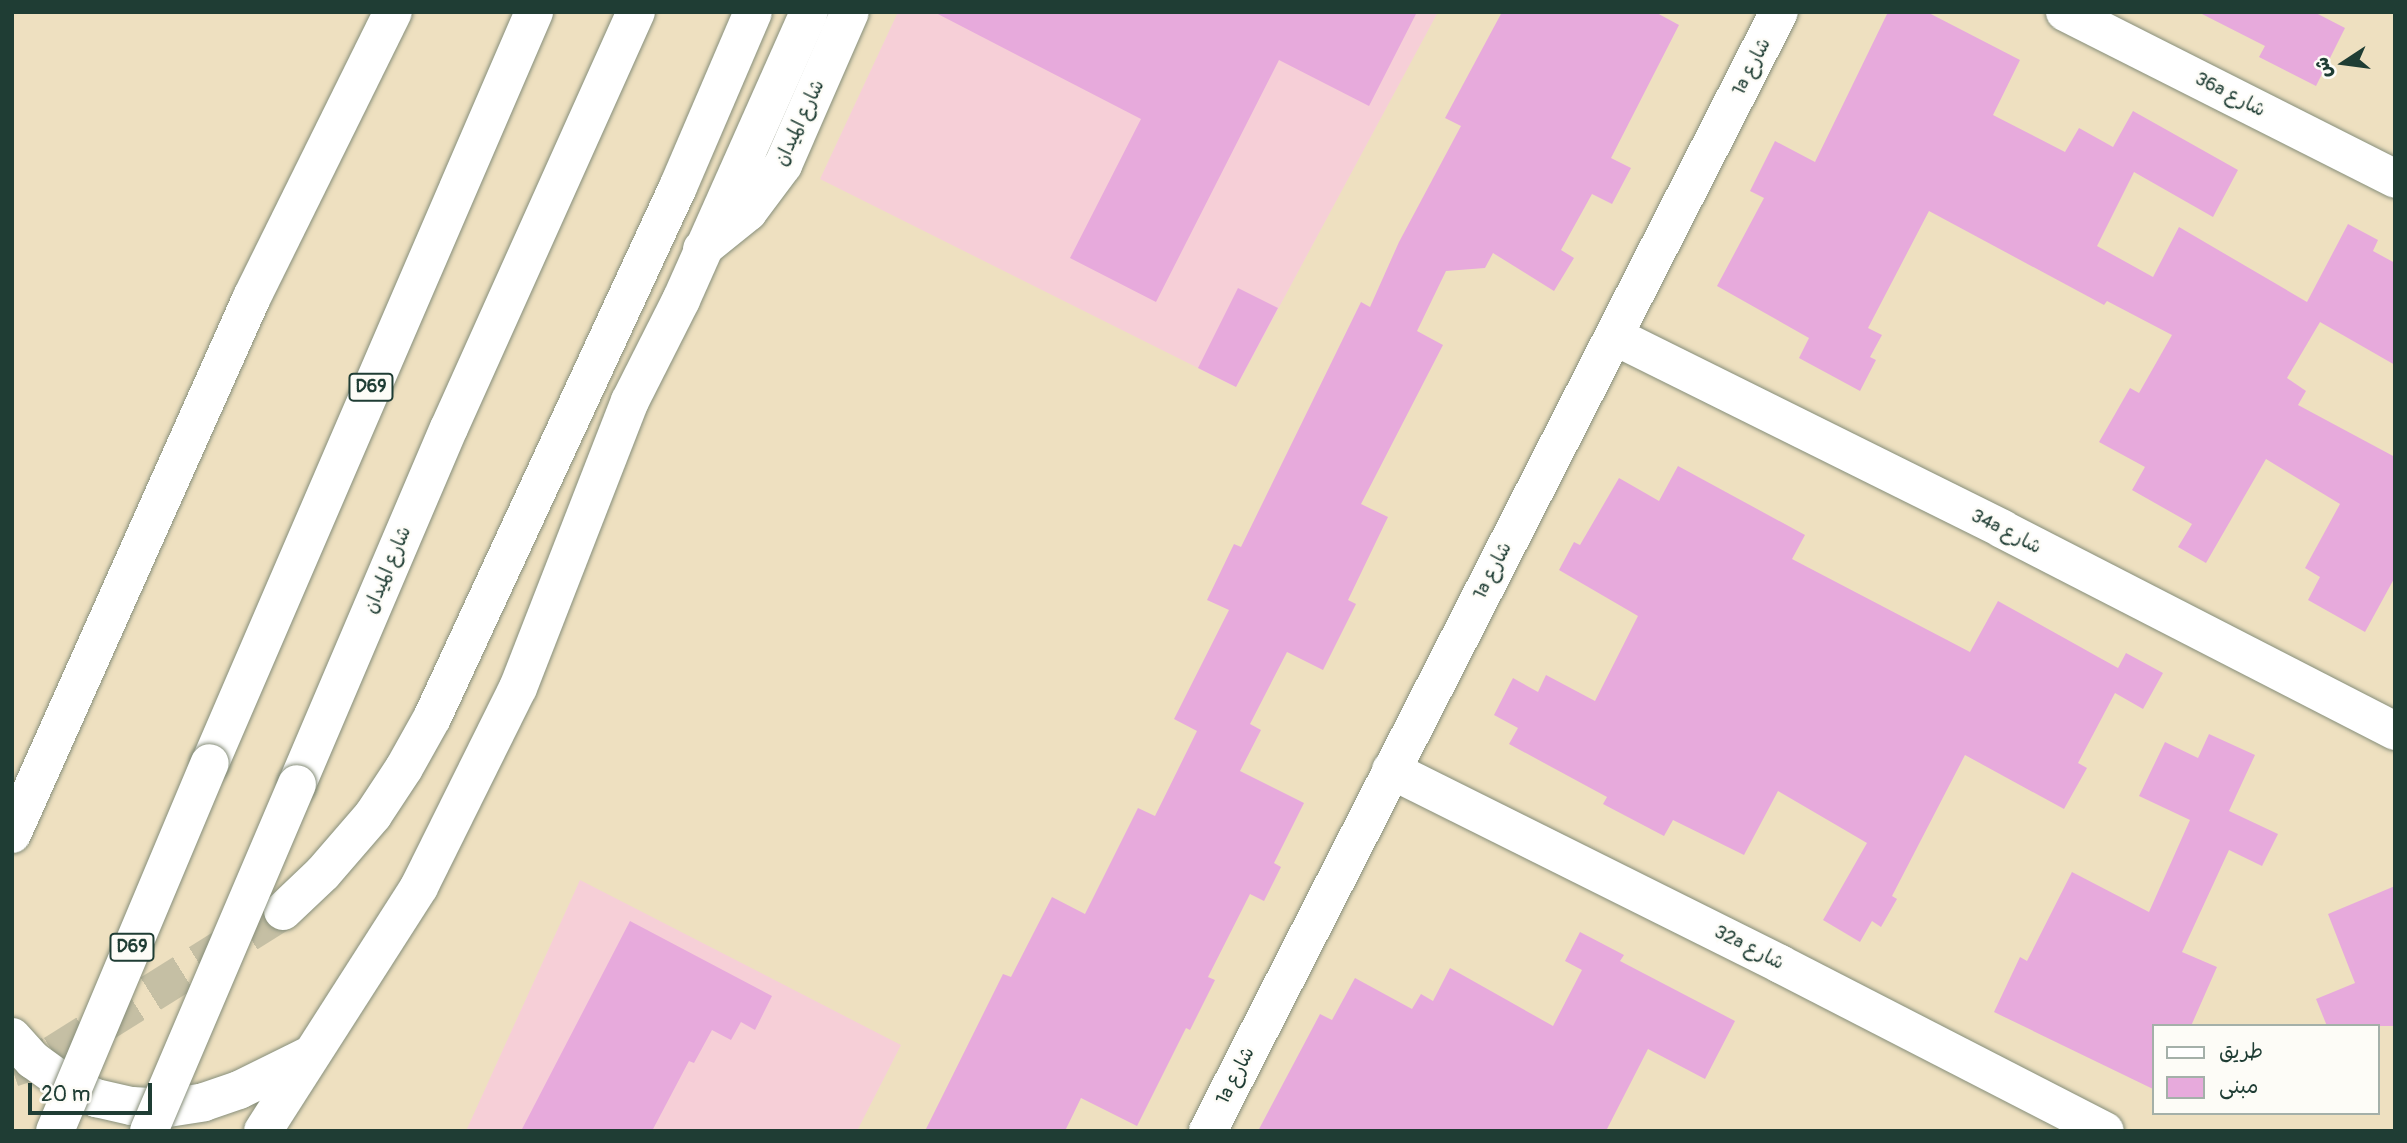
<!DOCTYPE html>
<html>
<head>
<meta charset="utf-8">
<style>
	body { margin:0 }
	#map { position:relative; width:2407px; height:1143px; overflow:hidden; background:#eee0c0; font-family:Pangolin,"Playpen Sans Arabic",sans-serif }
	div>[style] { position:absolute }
	.built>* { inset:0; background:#f6cfd7 }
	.building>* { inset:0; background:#e7aadc }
	.major-tunnel>* { height:38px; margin-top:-19px; transform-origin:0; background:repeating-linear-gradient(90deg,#c5bfa4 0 38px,transparent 0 57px) }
	.roads { filter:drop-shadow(0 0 2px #868e7a) drop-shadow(0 0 2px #868e7a) }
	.minor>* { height:38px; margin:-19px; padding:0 19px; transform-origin:19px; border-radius:19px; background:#fff }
	.major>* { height:38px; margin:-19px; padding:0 19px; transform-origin:19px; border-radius:19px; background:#fff }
	.bridges { filter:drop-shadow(0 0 2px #868e7a) drop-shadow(0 0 2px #868e7a) }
	.major-bridge>* { height:38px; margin:-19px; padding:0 19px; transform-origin:19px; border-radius:19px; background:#fff }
	span { translate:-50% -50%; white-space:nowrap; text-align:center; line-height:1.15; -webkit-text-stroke:5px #fdfcf7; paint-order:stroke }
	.shield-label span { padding:2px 5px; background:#fdfcf7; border:2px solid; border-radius:5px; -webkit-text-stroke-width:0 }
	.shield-label { font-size:18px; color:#1f3d34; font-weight:700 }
	.street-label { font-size:19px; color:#1f3d34 }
	.frame { position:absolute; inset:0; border:14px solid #1f3d34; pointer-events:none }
	.legend { position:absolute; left:2152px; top:1024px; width:228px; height:91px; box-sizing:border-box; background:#fdfcf7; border:2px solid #a4b0a9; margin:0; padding:9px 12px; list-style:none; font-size:21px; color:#1f3d34 }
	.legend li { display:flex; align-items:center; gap:14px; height:35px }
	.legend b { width:35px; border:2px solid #a4b0a9 }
	.north { position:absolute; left:2309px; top:28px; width:70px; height:70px; -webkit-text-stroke:5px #fdfcf7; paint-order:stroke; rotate:257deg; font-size:19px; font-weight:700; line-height:28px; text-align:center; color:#1f3d34 }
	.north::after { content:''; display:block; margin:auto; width:24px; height:32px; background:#1f3d34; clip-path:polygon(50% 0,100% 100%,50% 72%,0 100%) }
	.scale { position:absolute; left:28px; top:1083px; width:124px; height:32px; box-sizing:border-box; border:4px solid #1f3d34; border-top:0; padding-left:9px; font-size:21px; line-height:24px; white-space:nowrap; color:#1f3d34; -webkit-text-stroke:5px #fdfcf7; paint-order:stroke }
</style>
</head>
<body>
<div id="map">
	<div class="built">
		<div style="clip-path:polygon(898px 12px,1438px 12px,1236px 387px,820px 179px)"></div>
		<div style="clip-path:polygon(580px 880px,901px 1045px,857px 1131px,466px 1131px)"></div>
	</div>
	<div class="building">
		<div style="clip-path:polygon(934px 12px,1417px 12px,1369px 106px,1279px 60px,1156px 302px,1070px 258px,1141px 119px)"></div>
		<div style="clip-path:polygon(1502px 12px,1655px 12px,1679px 25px,1611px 158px,1631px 168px,1612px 204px,1592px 194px,1561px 250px,1574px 258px,1554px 291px,1493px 253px,1485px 268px,1446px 271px,1417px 331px,1443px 345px,1361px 504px,1388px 517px,1348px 600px,1356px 604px,1323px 670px,1287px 652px,1250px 724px,1261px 730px,1240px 771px,1304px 803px,1274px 863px,1281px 867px,1264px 901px,1250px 894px,1208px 977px,1215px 980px,1190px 1030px,1186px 1028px,1137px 1126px,1081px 1098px,1065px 1131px,925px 1131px,1003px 974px,1011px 977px,1052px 897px,1085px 914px,1138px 808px,1155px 816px,1197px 731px,1174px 719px,1229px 610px,1207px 600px,1234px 544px,1241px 547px,1361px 302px,1370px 307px,1399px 242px,1461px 126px,1445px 118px)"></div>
		<div style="clip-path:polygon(1888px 12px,1927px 12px,2020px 60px,1993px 115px,2065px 152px,2079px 128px,2113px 147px,2133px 111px,2238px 170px,2213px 217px,2134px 172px,2097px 246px,2153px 277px,2179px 227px,2307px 302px,2348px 224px,2378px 240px,2373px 251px,2395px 263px,2395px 365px,2320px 322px,2287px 378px,2306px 391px,2298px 405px,2395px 457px,2395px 577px,2365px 632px,2308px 600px,2320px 577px,2305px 568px,2340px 504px,2266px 459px,2206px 563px,2178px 547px,2192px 524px,2132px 490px,2145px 467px,2099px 442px,2130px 388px,2139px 393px,2172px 335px,2107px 301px,2104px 305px,1929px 211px,1868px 328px,1882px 335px,1870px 357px,1876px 360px,1860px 391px,1799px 358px,1809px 338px,1717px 286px,1764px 198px,1750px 191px,1775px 141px,1815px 162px)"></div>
		<div style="clip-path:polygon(2198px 12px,2314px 12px,2345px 28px,2316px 86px,2259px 57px,2265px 46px)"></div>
		<div style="clip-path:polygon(1238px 288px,1278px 308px,1236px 387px,1198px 368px)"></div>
		<div style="clip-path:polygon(1678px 466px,1805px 535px,1792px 559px,1970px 652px,1998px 601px,2118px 668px,2126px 653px,2163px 673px,2143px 709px,2115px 693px,2078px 763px,2087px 768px,2064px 809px,1965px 755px,1892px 896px,1897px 899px,1881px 927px,1872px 921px,1860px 942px,1823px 920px,1867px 843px,1778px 791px,1744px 855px,1673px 820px,1664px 836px,1603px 804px,1607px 797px,1509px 744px,1518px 728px,1494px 715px,1513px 678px,1538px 692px,1546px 675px,1595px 701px,1638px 616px,1559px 570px,1574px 542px,1580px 545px,1619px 478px,1659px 501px)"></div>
		<div style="clip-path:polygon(2209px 734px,2255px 755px,2229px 811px,2278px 834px,2262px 866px,2229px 850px,2182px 952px,2217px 967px,2191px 1026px,2153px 1026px,2153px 1089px,1994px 1012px,2020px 957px,2027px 961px,2072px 872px,2149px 912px,2190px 820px,2139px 796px,2165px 742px,2198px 758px)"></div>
		<div style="clip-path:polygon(2395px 886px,2395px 1026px,2327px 1026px,2316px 999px,2355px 983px,2328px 914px)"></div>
		<div style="clip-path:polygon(630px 921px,772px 996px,755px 1030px,741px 1022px,731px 1040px,712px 1030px,694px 1063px,689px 1061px,652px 1131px,521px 1131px)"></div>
		<div style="clip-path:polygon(1580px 932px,1624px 955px,1620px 961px,1735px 1021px,1705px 1079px,1648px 1049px,1606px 1131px,1258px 1131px,1320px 1014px,1332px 1020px,1355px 978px,1412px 1009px,1421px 994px,1433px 1001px,1450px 968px,1553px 1026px,1582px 970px,1565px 961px)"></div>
	</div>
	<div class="major-tunnel">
		<div style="left:12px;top:1068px;width:44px;rotate:-18.4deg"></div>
		<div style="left:54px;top:1054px;width:270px;rotate:-32deg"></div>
	</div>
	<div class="roads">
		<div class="minor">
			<div style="left:2065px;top:12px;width:370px;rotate:26.8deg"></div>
			<div style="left:702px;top:249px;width:59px;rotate:-38.8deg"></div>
			<div style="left:748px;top:212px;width:59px;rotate:-53.3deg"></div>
			<div style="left:783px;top:165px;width:167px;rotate:-66.4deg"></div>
			<div style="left:1616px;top:337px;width:431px;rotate:26.4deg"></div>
			<div style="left:2002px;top:529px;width:442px;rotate:27.2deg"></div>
			<div style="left:1391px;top:770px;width:435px;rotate:26.5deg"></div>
			<div style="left:1780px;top:964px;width:365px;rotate:27.2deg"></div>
			<div style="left:1208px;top:1131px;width:1256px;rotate:-62.97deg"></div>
		</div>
		<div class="major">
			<div style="left:210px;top:763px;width:818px;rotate:-66.66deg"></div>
			<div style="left:297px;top:784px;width:387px;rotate:-66.9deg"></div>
			<div style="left:449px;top:428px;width:456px;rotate:-65.8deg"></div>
			<div style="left:12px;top:834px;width:588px;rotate:-65.92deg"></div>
			<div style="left:252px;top:297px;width:318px;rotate:-63.7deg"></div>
			<div style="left:283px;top:911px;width:55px;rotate:-43.5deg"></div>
			<div style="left:323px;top:873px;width:77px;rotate:-49.2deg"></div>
			<div style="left:373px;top:815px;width:56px;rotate:-56.6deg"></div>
			<div style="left:404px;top:768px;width:57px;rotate:-60.8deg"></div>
			<div style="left:432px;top:718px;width:585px;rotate:-65.14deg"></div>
			<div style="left:678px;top:187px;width:190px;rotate:-66.8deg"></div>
			<div style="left:12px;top:1037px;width:31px;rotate:48deg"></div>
			<div style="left:33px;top:1060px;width:37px;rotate:36deg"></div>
			<div style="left:63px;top:1082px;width:37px;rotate:26deg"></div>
			<div style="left:96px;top:1098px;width:37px;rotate:13deg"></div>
			<div style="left:132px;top:1106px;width:36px;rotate:3deg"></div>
			<div style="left:168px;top:1108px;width:36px;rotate:-9deg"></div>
			<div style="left:204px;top:1102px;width:37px;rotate:-19deg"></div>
			<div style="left:239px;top:1090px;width:79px;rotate:-26.2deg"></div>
			<div style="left:263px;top:1131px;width:290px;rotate:-57.4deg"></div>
			<div style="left:419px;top:887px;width:222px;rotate:-63.6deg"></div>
			<div style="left:518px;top:688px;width:308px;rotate:-68.7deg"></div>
			<div style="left:630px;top:401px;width:113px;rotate:-63.2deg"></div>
			<div style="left:681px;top:300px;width:315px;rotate:-66deg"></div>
		</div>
	</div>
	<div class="bridges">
		<div class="major-bridge">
			<div style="left:55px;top:1131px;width:399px;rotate:-67.2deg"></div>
			<div style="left:149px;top:1131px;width:377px;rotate:-66.9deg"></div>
		</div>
	</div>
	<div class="shield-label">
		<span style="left:371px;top:387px">D69</span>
		<span style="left:132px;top:947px">D69</span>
	</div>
	<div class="street-label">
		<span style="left:1752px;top:67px;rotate:-63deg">1a شارع</span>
		<span style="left:2230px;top:95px;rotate:27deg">36a شارع</span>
		<span style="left:800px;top:123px;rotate:-65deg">شارع الميدان</span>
		<span style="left:2006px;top:532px;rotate:27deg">34a شارع</span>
		<span style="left:388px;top:570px;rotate:-67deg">شارع الميدان</span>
		<span style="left:1493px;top:571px;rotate:-63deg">1a شارع</span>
		<span style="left:1749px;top:948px;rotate:27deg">32a شارع</span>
		<span style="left:1236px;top:1076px;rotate:-63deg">1a شارع</span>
	</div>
	<div class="frame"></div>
	<ul class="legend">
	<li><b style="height:9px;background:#fff"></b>طريق</li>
	<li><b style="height:19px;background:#e7aadc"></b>مبنى</li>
	</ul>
	<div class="north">ش</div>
	<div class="scale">20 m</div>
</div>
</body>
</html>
